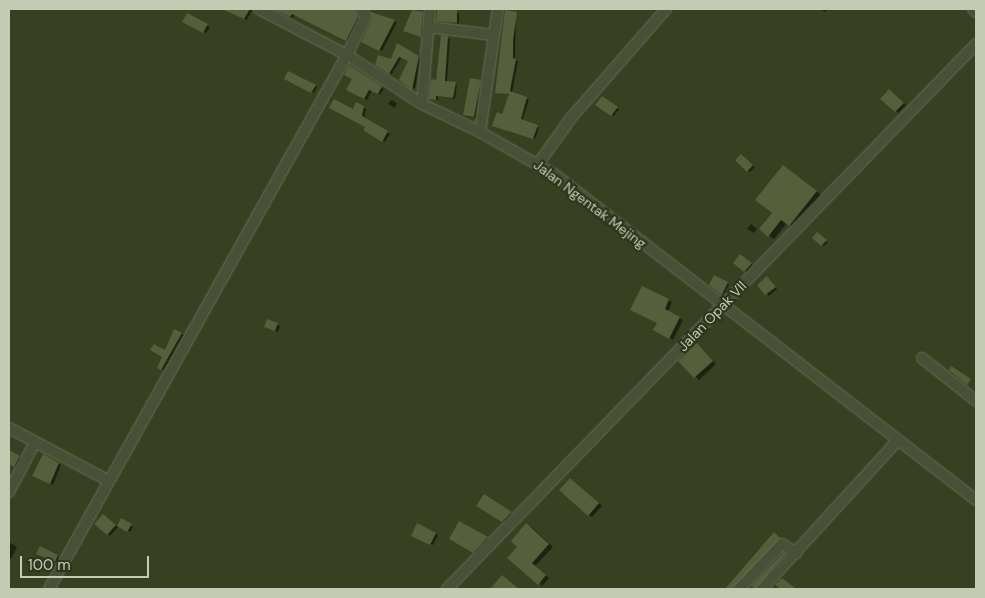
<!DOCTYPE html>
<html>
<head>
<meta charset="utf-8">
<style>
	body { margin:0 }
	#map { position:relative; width:985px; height:598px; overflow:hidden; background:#394022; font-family:"DM Sans",sans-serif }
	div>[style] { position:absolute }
	.shadow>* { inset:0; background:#0007 }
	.building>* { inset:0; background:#565e3b }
	.roads { filter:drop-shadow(0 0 1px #676e55) drop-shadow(0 0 1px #676e55) }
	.minor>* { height:10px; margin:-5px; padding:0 5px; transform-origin:5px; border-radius:5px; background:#4a5037 }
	span { translate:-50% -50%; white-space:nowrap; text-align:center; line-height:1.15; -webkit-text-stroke:4.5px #2f351c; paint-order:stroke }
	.street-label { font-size:14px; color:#c4cbb3 }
	.frame { position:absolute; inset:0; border:10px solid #c4cbb3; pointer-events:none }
	.scale { position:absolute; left:20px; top:556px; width:129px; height:22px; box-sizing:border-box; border:2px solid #c4cbb3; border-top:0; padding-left:6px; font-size:15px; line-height:18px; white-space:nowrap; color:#c4cbb3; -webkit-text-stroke:4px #2f351c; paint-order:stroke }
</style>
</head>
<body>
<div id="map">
	<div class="shadow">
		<div style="clip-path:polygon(233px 9px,249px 9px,252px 10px,247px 20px,231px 12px)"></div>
		<div style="clip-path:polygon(277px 9px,317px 9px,325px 12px,327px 9px,351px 9px,360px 19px,349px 41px,295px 14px,293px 18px)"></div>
		<div style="clip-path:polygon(436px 9px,459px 13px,459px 24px,437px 20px)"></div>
		<div style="clip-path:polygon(820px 9px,828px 9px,825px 12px)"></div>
		<div style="clip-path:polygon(422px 13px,423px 37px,406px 32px)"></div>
		<div style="clip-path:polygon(516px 13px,515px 60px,518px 61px,512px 93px,529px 100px,522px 121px,539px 128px,535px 139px,496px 127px,510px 95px,497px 92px)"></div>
		<div style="clip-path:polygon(187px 14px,210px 27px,206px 33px,183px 21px)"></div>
		<div style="clip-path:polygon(373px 14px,397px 22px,382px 51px,363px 41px,373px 19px)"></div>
		<div style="clip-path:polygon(442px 37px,450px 39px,447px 82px,457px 85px,455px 99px,438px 96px,438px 100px,433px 99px)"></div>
		<div style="clip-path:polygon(398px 45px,421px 58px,415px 89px,400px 80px,409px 61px,402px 57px,392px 74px,376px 64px,391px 61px)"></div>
		<div style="clip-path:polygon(350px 66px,384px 89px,380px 95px,372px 90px,367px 100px,348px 89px,354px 79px)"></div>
		<div style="clip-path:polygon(289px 72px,317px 87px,314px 93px,286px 79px)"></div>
		<div style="clip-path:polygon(480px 82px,476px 118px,467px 116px)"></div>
		<div style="clip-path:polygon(892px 92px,906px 105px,898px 113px,882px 99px)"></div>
		<div style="clip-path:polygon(602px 97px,619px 109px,614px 116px,597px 105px)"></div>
		<div style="clip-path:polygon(391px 100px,397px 103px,395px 108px,388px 104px)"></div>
		<div style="clip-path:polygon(357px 104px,366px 109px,364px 118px,390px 134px,385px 142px,365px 130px,367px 127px,353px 111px)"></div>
		<div style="clip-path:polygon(743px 157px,755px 167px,750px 172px,748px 171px)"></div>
		<div style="clip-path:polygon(784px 166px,821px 195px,795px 228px,787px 223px,774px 239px,769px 236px)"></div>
		<div style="clip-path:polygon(751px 224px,757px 229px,754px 233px,747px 229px)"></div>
		<div style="clip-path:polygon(819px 235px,828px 242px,824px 246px,813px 238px)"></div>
		<div style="clip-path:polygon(743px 257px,753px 265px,747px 272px,734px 263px)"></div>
		<div style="clip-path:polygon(714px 277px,729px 284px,724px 295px,722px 294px)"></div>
		<div style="clip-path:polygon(770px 279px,777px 289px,769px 296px,759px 285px)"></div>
		<div style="clip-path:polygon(642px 288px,672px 302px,668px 312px,683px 320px,673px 340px,655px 329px,658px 323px)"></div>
		<div style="clip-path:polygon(268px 320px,280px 326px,278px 332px,268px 328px)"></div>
		<div style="clip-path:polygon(175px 331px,184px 335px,164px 370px,159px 367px)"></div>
		<div style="clip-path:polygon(697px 344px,716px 364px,699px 380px,680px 361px)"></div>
		<div style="clip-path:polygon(9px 451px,22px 458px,17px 467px,9px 463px)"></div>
		<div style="clip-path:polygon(44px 456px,61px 465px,53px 485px,34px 475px)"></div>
		<div style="clip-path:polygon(571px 479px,602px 506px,592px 517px,588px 515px)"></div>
		<div style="clip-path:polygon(485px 496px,515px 515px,507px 524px,503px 521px,478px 506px)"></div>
		<div style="clip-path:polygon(106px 517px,118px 527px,110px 536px,96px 524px)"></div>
		<div style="clip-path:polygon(122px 520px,133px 527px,130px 532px,119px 525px)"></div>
		<div style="clip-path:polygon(460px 523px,490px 540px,477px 554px,451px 539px)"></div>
		<div style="clip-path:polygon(418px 525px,438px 535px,433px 545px,413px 535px)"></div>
		<div style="clip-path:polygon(531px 527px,553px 547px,535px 566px,549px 578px,542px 586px,519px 546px)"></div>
		<div style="clip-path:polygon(9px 542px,17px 547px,11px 559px,9px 558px)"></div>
		<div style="clip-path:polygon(41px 548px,60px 557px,57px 563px,38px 553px)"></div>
	</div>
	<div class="building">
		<div style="clip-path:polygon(222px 9px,250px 9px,244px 19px)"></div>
		<div style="clip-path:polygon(273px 9px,353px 9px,358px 17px,346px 41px,292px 14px,290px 17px)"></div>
		<div style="clip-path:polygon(437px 9px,457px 10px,457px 23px,436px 21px)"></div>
		<div style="clip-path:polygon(412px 10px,423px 12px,421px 37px,403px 31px)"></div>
		<div style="clip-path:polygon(505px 10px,517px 12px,513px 41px,513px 58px,516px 59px,510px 91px,527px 97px,521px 119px,538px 125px,533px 139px,492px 126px,497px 112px,502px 114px,509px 94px,495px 93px)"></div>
		<div style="clip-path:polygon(371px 12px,395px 20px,379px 51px,361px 42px,372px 19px)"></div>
		<div style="clip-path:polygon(187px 13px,208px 24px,203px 33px,182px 22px)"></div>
		<div style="clip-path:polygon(441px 35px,448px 36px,445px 81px,456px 82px,453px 98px,436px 96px,436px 100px,429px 99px,431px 79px,436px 80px)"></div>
		<div style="clip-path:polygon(397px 43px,419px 56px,412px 90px,399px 80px,408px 61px,399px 57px,389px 74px,375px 65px,378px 55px,391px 59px)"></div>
		<div style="clip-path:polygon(349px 65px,382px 86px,378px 94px,369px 90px,364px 99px,346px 90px,352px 79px,344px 75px)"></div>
		<div style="clip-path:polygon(288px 71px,316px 85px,311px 93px,284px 79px)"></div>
		<div style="clip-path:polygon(470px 78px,481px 80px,474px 117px,463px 115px)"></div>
		<div style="clip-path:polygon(889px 89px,904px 103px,895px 112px,880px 99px)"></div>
		<div style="clip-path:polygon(602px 96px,618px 107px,611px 116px,595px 105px)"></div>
		<div style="clip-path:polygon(334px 99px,353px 109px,356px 102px,364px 106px,362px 116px,388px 131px,382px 142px,363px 130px,365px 127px,329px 108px)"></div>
		<div style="clip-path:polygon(741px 154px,753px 165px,747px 172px,735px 160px)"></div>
		<div style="clip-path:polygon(783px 165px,817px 191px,789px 226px,781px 220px,768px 237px,759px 229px,772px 213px,755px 200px)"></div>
		<div style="clip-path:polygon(817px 232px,827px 240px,821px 246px,812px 238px)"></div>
		<div style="clip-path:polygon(740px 254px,752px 263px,744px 272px,733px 263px)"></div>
		<div style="clip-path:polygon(714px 275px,728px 282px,722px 295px,709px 285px)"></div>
		<div style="clip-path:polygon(767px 276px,776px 287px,765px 295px,757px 285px)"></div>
		<div style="clip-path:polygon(642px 286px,669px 299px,665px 309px,680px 317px,669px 339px,653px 330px,657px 323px,630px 310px)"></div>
		<div style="clip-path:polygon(267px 319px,278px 323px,275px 331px,264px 327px)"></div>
		<div style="clip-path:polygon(174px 329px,182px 333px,161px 370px,157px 368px,162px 357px,150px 350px,154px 344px,165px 350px)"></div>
		<div style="clip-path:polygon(697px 343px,713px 361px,694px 378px,678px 361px)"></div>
		<div style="clip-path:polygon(951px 366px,971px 379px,967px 385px,949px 370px)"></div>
		<div style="clip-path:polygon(9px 450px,20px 456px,14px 467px,9px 464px)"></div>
		<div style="clip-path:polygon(43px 454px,59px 463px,50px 484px,32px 476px)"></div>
		<div style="clip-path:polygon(570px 478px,599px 503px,588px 516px,559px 490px)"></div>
		<div style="clip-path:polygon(484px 494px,512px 512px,502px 522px,476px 506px)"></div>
		<div style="clip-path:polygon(103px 514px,116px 525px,107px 535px,94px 524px)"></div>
		<div style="clip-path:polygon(121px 518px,132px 524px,127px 532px,117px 526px)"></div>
		<div style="clip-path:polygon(459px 521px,488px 537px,473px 553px,449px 539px)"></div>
		<div style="clip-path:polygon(417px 523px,436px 533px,430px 545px,411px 536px)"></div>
		<div style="clip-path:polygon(526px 523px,549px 544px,532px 563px,546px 575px,538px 585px,507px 558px,517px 547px,511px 541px)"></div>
		<div style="clip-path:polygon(774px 532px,780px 538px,732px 589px,725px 589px)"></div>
		<div style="clip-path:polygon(40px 546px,58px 555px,55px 562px,36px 554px)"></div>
		<div style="clip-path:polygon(783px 553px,785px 554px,755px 589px,751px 586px)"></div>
		<div style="clip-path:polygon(502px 575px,519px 589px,490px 589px)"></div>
		<div style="clip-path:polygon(782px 578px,796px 589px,781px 589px,775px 585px)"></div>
	</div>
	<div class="roads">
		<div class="minor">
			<div style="left:259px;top:9px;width:99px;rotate:27.6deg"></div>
			<div style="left:347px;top:55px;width:90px;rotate:33.2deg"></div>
			<div style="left:422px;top:104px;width:64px;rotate:25.8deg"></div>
			<div style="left:480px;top:132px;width:85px;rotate:29.6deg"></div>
			<div style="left:554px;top:174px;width:533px;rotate:37.69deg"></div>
			<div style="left:973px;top:9px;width:4px;rotate:45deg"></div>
			<div style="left:429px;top:27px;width:65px;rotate:7deg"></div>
			<div style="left:422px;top:104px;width:95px;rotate:-85.2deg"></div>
			<div style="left:480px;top:132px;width:124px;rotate:-81.7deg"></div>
			<div style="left:538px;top:164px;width:57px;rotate:-54.3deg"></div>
			<div style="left:571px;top:118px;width:145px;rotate:-48.9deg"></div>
			<div style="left:922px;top:358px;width:69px;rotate:38.5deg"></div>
			<div style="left:9px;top:428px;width:113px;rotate:27.9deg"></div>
			<div style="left:9px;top:492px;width:56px;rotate:-62.5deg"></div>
			<div style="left:49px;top:589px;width:612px;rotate:-60.84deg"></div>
			<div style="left:347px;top:55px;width:43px;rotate:-64deg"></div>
			<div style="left:366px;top:16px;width:9px;rotate:-131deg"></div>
			<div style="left:447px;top:589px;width:760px;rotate:-45.85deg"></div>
			<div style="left:739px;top:589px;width:62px;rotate:-46.3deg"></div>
			<div style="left:782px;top:544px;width:17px;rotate:33deg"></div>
			<div style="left:762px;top:589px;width:200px;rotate:-47.6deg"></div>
		</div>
	</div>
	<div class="street-label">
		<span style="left:590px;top:204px;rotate:37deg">Jalan Ngentak Mejing</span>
		<span style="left:712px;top:316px;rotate:-46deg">Jalan Opak VII</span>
	</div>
	<div class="frame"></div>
	<div class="scale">100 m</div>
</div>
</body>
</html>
